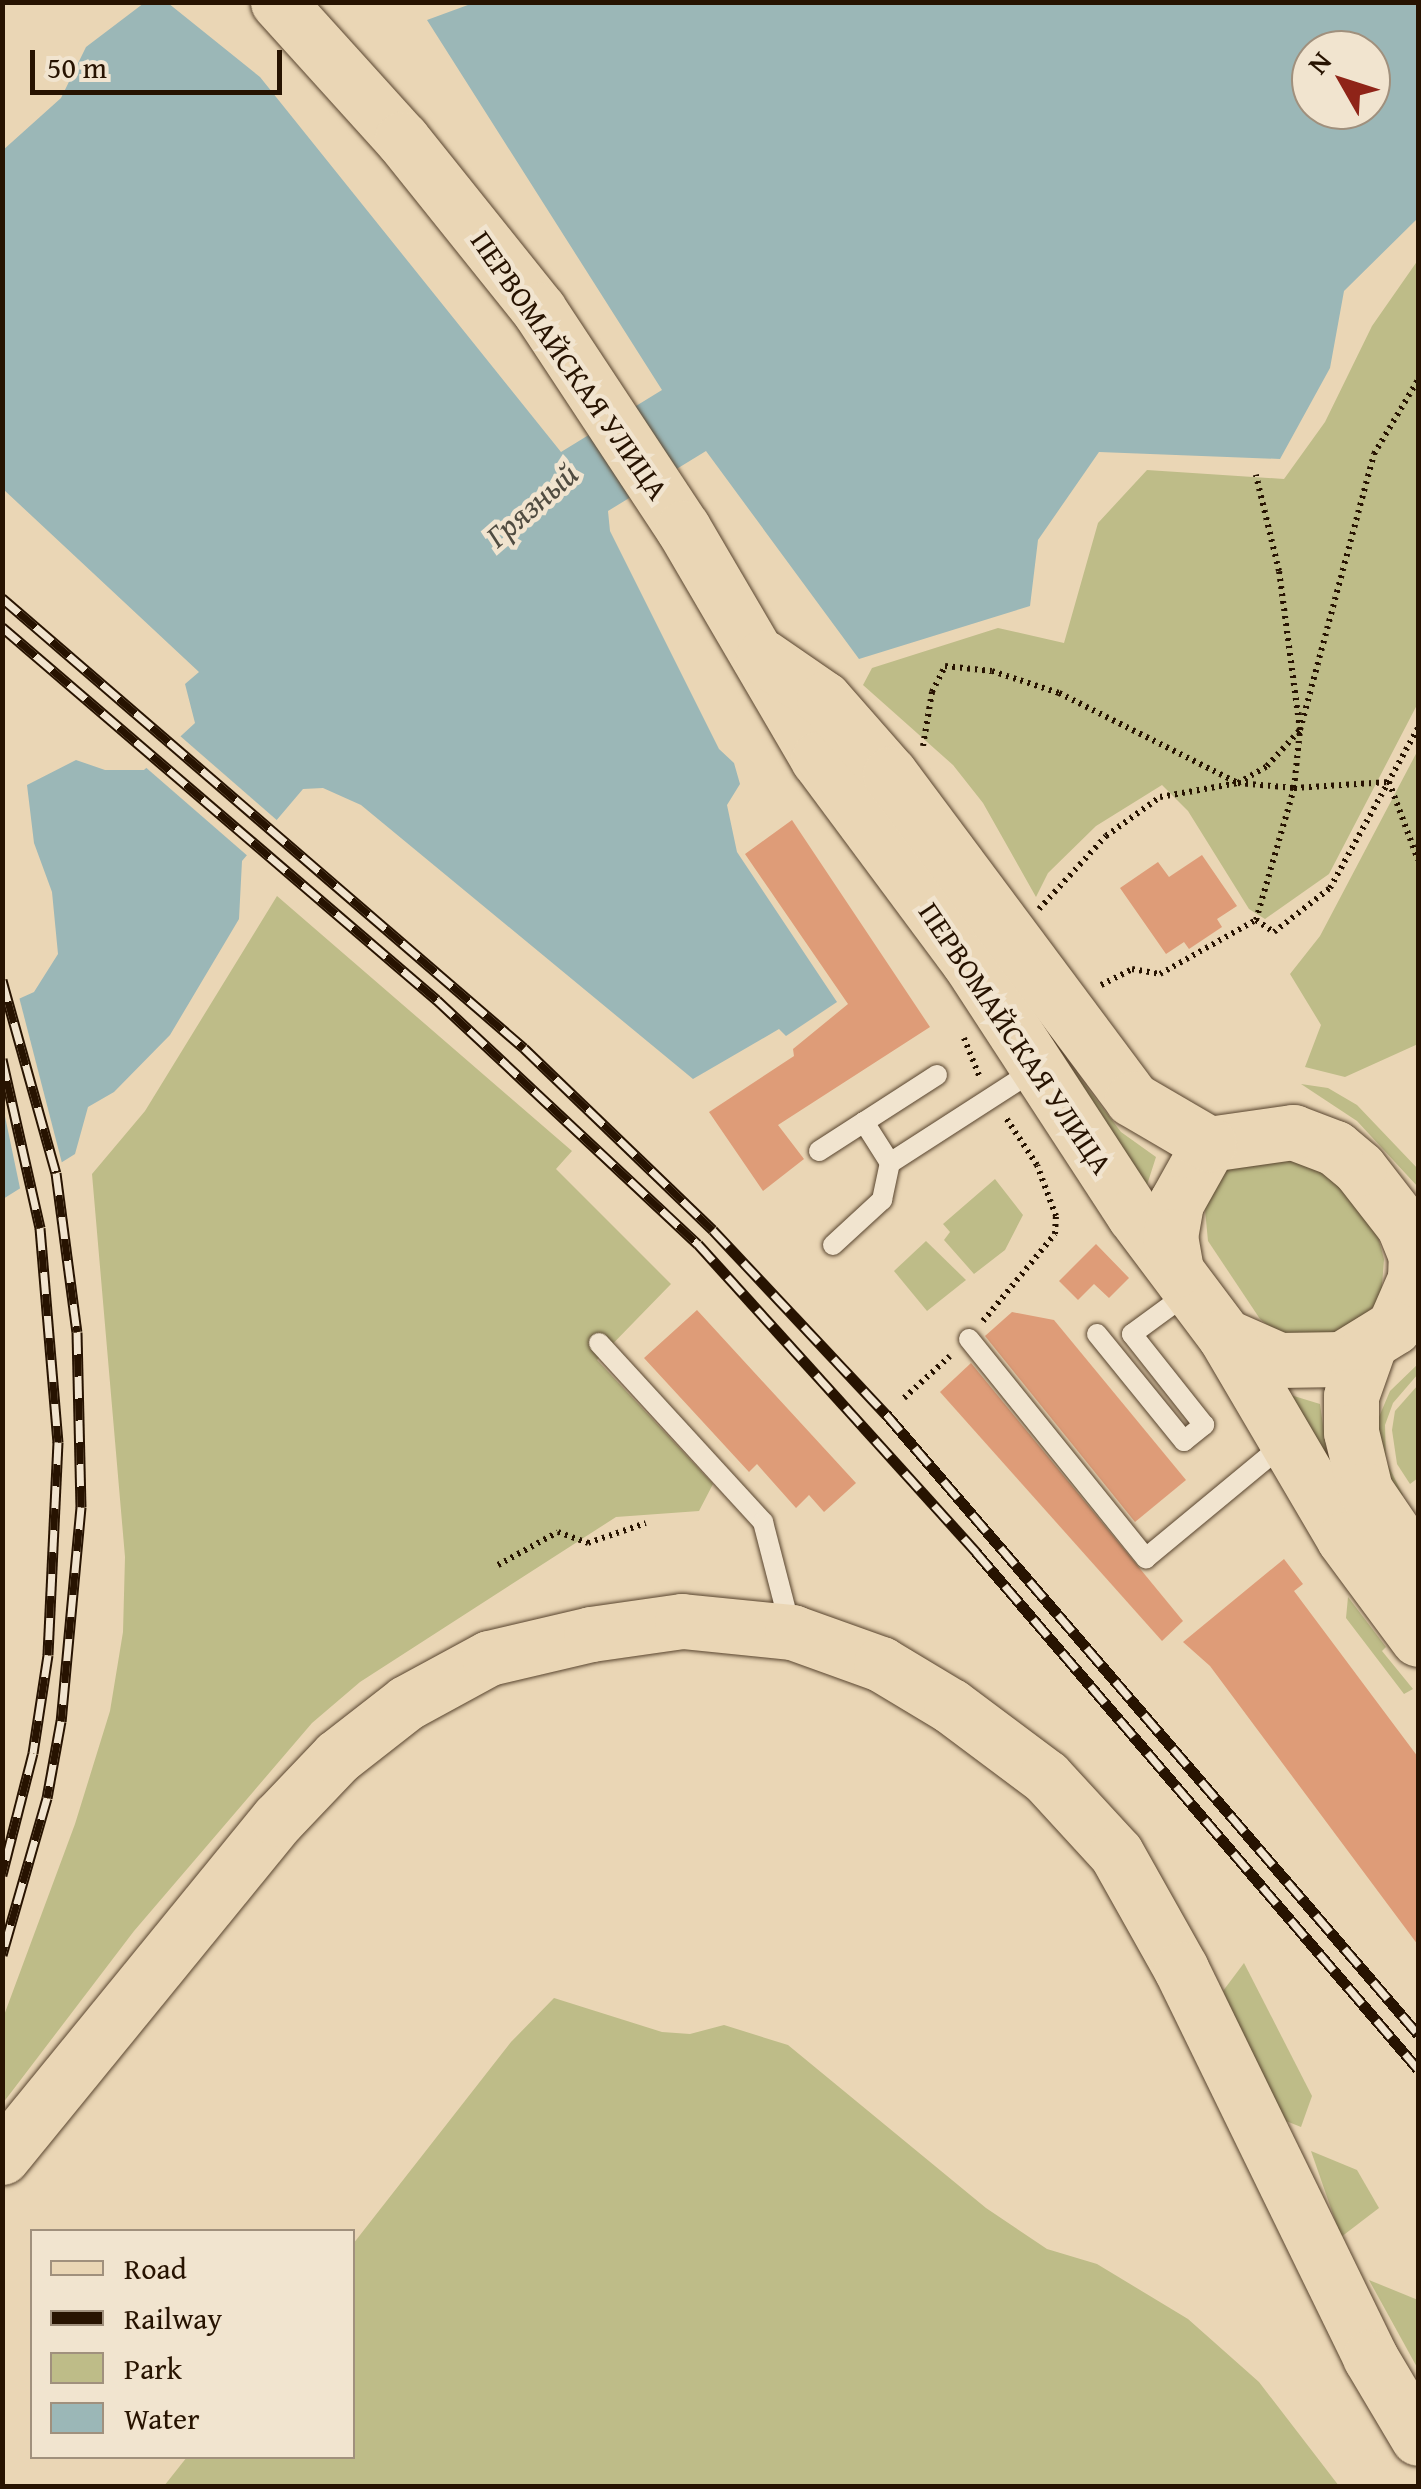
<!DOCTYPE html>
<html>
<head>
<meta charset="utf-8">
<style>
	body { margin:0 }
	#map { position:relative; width:1421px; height:2489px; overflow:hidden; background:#ead6b5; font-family:"Gentium Book Plus",serif }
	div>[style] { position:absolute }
	.green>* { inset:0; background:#bebc88 }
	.water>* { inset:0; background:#9bb7b7 }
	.pier>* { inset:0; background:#ead6b5 }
	.building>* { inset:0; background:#de9c78 }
	.path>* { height:6px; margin-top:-3px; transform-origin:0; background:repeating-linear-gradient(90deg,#271301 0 2.5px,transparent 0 7.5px) }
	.roads { filter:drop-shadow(0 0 2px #58442e) drop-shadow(0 0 2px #58442e) }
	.lane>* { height:20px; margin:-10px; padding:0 10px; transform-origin:10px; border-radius:10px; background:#f1e4cf }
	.primary>* { height:55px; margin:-27.5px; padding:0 27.5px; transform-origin:27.5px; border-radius:27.5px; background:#ead6b5 }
	.rail>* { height:11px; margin-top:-5.5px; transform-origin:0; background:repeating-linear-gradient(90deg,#f1e4cf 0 22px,#271301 0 44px); box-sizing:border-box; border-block:2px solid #271301 }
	span { translate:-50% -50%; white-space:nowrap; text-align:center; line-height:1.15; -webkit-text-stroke:9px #f1e4cf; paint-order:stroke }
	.street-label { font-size:30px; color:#271301 }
	.water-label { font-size:32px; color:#504c41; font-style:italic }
	.frame { position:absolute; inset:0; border:5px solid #271301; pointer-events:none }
	.legend { position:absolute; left:30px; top:2229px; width:325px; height:230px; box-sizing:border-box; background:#f1e4cf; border:2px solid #a0907d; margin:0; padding:12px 18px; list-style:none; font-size:30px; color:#271301 }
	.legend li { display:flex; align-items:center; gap:20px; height:50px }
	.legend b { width:50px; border:2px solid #a0907d }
	.north { position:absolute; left:1291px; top:30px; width:100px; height:100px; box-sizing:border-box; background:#f1e4cf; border:2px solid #a0907d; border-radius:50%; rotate:309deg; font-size:28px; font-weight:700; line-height:40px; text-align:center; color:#271301 }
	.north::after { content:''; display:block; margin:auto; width:35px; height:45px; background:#8f2418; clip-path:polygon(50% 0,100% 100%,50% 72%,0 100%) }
	.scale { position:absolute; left:30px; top:50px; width:252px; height:45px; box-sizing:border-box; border:5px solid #271301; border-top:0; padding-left:12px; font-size:30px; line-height:35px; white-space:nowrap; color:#271301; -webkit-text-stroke:8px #f1e4cf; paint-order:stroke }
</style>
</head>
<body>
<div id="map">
	<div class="green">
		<div style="clip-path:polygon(1418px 260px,1418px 703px,1329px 874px,1265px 919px,1249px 909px,1188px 811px,1162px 785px,1096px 826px,1048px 873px,1036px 897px,983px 803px,953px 765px,863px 685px,872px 668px,998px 628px,1064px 643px,1098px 523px,1147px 470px,1284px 479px,1325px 422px,1372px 326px)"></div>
		<div style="clip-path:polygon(1418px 750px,1418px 1044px,1345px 1077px,1305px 1067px,1321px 1025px,1290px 974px,1320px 936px)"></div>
		<div style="clip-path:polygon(277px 896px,572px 1151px,556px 1169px,671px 1284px,597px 1360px,713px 1484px,699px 1511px,616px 1517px,360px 1682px,312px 1723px,134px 1931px,3px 2103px,3px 2018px,75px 1824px,110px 1711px,123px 1632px,125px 1557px,92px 1174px,145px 1111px)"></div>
		<div style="clip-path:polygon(1059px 1051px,1121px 1132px,1156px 1157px,1147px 1185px)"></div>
		<div style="clip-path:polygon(1301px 1084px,1328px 1088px,1357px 1105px,1418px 1169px,1418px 1187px,1357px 1121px)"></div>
		<div style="clip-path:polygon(1265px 1147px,1324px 1169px,1377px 1233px,1384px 1259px,1381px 1298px,1346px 1335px,1279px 1334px,1260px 1319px,1208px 1241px,1204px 1199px,1225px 1164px)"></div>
		<div style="clip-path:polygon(995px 1179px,1023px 1215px,1005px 1250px,974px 1274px,944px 1240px,950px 1232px,943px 1224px)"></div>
		<div style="clip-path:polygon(926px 1241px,966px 1280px,927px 1311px,894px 1271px)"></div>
		<div style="clip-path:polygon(1418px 1364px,1418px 1374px,1393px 1403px,1385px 1425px,1386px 1461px,1403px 1495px,1394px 1500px,1376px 1424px,1390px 1391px)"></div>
		<div style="clip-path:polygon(1418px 1385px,1418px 1478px,1410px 1484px,1397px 1464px,1392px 1430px,1395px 1411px)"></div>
		<div style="clip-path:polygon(1284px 1393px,1320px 1404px,1330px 1475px)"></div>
		<div style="clip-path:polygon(1348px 1597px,1386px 1647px,1382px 1651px,1413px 1689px,1404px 1694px,1346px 1618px)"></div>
		<div style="clip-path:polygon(1244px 1963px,1312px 2096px,1301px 2127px,1276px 2117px,1223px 1991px)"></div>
		<div style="clip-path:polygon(554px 1998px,662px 2032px,690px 2034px,724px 2025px,788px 2045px,986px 2208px,1047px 2249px,1097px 2264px,1188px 2319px,1259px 2382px,1339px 2486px,164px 2486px,187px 2457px,352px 2456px,353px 2244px,511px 2042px)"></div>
		<div style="clip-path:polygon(1311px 2151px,1357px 2170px,1379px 2208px,1341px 2237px)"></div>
		<div style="clip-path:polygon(1369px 2280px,1418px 2300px,1418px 2369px)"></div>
	</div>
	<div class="water">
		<div style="clip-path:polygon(evenodd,476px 2px,1418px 3px,1418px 218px,1344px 291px,1330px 368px,1280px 459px,1099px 452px,1038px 540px,1030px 606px,859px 659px,706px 451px,608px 511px,610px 531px,719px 749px,734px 763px,740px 784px,727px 805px,737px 852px,837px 1002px,786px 1036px,779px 1029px,693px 1079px,361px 805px,323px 788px,303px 789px,242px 861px,239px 919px,170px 1035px,114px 1092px,88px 1107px,75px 1154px,3px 1199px,3px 1006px,34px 992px,58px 954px,52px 892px,34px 843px,27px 785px,76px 760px,105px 770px,144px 770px,195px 723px,185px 684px,199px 672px,3px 489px,2px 151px,61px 98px,86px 47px,144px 3px,168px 3px,260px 77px,561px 452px,662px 390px,427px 20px,476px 2px,1311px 50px,1371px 50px,1371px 110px,1311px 110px,1311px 50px)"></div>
	</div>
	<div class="pier">
		<div style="clip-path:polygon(179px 735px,279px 822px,250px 858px,143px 765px)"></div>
		<div style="clip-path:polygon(18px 993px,63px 1167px,21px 1193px,2px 1102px,2px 1000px)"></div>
	</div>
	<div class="building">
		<div style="clip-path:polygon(792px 820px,930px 1027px,778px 1125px,804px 1159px,763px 1191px,709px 1112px,794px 1056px,793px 1049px,848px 1004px,745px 854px)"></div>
		<div style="clip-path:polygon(1202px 855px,1237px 906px,1217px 919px,1222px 927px,1189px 949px,1184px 942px,1166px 954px,1120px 888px,1158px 862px,1169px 877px)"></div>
		<div style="clip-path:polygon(1096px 1244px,1129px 1278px,1109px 1298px,1094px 1284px,1078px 1300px,1059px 1281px)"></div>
		<div style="clip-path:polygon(697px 1310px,856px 1483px,824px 1512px,809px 1495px,796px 1508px,757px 1464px,749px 1472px,644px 1358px)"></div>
		<div style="clip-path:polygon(1012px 1312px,1054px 1320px,1186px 1480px,1135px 1522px,985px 1336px)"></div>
		<div style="clip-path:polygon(971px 1363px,1183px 1621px,1162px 1641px,940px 1392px)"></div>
		<div style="clip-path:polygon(1284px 1559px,1303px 1584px,1294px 1591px,1418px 1757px,1418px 1945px,1210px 1666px,1183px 1642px)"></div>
	</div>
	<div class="path">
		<div style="left:923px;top:746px;width:55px;rotate:-80.5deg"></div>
		<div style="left:932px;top:692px;width:29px;rotate:-63deg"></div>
		<div style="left:945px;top:666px;width:47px;rotate:6.1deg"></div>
		<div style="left:992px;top:671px;width:71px;rotate:18.2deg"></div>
		<div style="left:1059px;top:693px;width:200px;rotate:26.7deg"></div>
		<div style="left:1238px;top:783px;width:56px;rotate:5.1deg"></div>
		<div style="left:1294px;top:788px;width:95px;rotate:-3.6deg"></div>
		<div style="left:1389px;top:782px;width:83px;rotate:69.6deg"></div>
		<div style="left:1039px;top:909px;width:99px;rotate:-47.5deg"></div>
		<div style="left:1106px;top:836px;width:67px;rotate:-35.8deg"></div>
		<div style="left:1160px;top:797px;width:79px;rotate:-10.2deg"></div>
		<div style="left:1238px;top:783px;width:34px;rotate:-30deg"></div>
		<div style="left:1267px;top:766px;width:49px;rotate:-47.5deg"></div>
		<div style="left:1300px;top:730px;width:286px;rotate:-75deg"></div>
		<div style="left:1374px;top:454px;width:86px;rotate:-59.3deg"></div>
		<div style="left:1256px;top:920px;width:137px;rotate:-73.9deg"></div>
		<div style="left:1294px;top:788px;width:58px;rotate:-84.1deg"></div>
		<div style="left:1300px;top:730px;width:160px;rotate:-97.5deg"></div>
		<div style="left:1279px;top:571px;width:99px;rotate:-103.5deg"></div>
		<div style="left:1256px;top:920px;width:22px;rotate:34deg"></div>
		<div style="left:1274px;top:932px;width:71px;rotate:-38.2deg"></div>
		<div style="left:1330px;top:888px;width:183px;rotate:-61.2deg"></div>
		<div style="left:1101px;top:985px;width:35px;rotate:-27deg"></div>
		<div style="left:1132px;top:969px;width:28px;rotate:10deg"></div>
		<div style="left:1160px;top:974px;width:110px;rotate:-29.4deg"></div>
		<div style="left:964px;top:1038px;width:43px;rotate:68.2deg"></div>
		<div style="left:983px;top:1321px;width:113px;rotate:-50.4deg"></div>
		<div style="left:1055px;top:1234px;width:18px;rotate:-87deg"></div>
		<div style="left:1056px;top:1216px;width:54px;rotate:-110.4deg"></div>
		<div style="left:1037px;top:1165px;width:56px;rotate:-123.4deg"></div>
		<div style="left:904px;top:1398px;width:62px;rotate:-42.4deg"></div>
		<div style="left:498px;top:1565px;width:68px;rotate:-28.8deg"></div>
		<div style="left:558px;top:1532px;width:32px;rotate:20deg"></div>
		<div style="left:588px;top:1543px;width:61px;rotate:-19deg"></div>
	</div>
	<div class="roads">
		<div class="lane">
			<div style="left:937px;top:1075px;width:87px;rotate:147.2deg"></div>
			<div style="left:864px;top:1122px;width:49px;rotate:57.6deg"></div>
			<div style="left:890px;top:1163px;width:174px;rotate:-32.8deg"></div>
			<div style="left:819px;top:1151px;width:54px;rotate:-32.8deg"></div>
			<div style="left:833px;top:1245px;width:67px;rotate:-42.6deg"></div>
			<div style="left:882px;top:1200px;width:38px;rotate:-78deg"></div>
			<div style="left:1097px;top:1334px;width:138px;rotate:50.9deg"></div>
			<div style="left:1184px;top:1441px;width:26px;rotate:-39deg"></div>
			<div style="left:1204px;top:1425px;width:116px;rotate:-128.4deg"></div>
			<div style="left:1132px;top:1334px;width:69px;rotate:-36.2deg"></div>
			<div style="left:969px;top:1339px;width:282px;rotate:51.1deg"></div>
			<div style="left:1146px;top:1558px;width:180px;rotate:-39.6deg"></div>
			<div style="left:599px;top:1343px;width:243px;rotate:47.5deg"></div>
			<div style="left:763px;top:1522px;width:112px;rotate:75.5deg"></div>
		</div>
		<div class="primary">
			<div style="left:278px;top:2px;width:185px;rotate:47.9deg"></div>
			<div style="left:402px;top:139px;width:219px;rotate:51.3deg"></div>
			<div style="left:539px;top:310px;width:261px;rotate:56.6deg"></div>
			<div style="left:683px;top:528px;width:268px;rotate:59.7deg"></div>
			<div style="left:818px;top:759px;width:253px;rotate:53.4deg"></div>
			<div style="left:969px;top:962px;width:302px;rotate:56.9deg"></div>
			<div style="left:1134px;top:1215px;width:151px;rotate:53.1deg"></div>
			<div style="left:1225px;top:1336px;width:59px;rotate:24deg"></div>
			<div style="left:1279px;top:1360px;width:63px;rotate:-0.9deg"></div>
			<div style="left:1342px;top:1359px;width:61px;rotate:-31.6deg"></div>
			<div style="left:1394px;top:1327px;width:52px;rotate:-66.4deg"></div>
			<div style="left:1415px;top:1279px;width:23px;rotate:-88deg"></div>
			<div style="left:1416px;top:1256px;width:32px;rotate:-112deg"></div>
			<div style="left:1404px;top:1226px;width:73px;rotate:-127.8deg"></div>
			<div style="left:1359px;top:1168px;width:31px;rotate:-140deg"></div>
			<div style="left:1335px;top:1148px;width:45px;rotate:-159.1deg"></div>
			<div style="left:1293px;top:1132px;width:85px;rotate:171.9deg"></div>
			<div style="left:1209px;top:1144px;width:68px;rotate:119.2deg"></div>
			<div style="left:1176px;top:1203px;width:34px;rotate:100deg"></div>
			<div style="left:1170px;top:1236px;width:34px;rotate:80deg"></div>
			<div style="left:763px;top:657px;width:74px;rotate:34.5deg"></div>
			<div style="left:824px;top:699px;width:100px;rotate:48.7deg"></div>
			<div style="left:890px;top:774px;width:405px;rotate:53.3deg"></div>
			<div style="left:1132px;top:1099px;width:89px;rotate:30.3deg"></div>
			<div style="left:1225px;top:1336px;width:235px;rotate:59.6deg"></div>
			<div style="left:1344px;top:1539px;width:124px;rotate:53.5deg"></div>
			<div style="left:1368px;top:1348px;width:51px;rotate:109.5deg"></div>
			<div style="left:1351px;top:1396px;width:36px;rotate:90deg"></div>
			<div style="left:1351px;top:1432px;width:60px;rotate:76.4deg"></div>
			<div style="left:1365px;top:1490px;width:94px;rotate:55.8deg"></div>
			<div style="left:2px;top:2157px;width:436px;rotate:-50.8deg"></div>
			<div style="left:278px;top:1819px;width:86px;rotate:-46.4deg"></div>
			<div style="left:337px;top:1757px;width:88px;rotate:-38deg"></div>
			<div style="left:406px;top:1703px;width:94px;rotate:-28.5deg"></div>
			<div style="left:489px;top:1658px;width:105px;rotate:-13.2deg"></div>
			<div style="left:591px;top:1634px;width:92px;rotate:-8.1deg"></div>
			<div style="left:682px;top:1621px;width:111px;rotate:5.7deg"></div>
			<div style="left:792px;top:1632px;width:95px;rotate:19.8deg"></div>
			<div style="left:881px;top:1664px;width:82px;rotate:31deg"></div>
			<div style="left:951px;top:1706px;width:119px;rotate:36.8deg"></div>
			<div style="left:1046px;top:1777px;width:103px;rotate:47.4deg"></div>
			<div style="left:1116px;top:1853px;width:133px;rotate:60.7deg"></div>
			<div style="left:1181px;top:1969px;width:432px;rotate:64deg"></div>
			<div style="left:1370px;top:2357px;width:94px;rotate:59.3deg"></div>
		</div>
	</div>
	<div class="rail">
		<div style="left:2px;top:598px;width:689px;rotate:40.76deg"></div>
		<div style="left:524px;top:1048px;width:262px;rotate:43.9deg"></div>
		<div style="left:713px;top:1230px;width:253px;rotate:46.8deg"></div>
		<div style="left:886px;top:1414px;width:817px;rotate:49.37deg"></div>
		<div style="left:2px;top:627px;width:573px;rotate:40.61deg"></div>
		<div style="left:437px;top:1000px;width:357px;rotate:43.1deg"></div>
		<div style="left:698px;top:1244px;width:415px;rotate:47.9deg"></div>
		<div style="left:976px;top:1552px;width:680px;rotate:49.47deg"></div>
		<div style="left:2px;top:980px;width:200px;rotate:74.4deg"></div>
		<div style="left:56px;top:1173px;width:160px;rotate:82.5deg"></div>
		<div style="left:77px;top:1332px;width:175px;rotate:88.7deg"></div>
		<div style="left:81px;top:1507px;width:215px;rotate:95.3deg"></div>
		<div style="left:61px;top:1721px;width:78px;rotate:100.3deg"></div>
		<div style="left:47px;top:1798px;width:163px;rotate:106deg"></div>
		<div style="left:2px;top:1059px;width:173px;rotate:77.3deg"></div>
		<div style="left:40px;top:1228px;width:215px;rotate:85.2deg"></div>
		<div style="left:58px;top:1442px;width:213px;rotate:92.7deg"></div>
		<div style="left:48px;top:1655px;width:99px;rotate:98.7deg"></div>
		<div style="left:33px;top:1753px;width:126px;rotate:104.3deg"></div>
	</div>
	<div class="street-label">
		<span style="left:570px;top:365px;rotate:55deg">ПЕРВОМАЙСКАЯ УЛИЦА</span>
		<span style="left:1016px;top:1038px;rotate:56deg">ПЕРВОМАЙСКАЯ УЛИЦА</span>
	</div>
	<div class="water-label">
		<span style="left:532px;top:505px;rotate:-41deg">Грязный</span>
	</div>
	<div class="frame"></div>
	<ul class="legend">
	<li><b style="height:12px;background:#ead6b5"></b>Road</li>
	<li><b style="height:12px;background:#271301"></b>Railway</li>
	<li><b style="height:28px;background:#bebc88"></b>Park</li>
	<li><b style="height:28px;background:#9bb7b7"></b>Water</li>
	</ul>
	<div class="north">N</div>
	<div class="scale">50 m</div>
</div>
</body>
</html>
